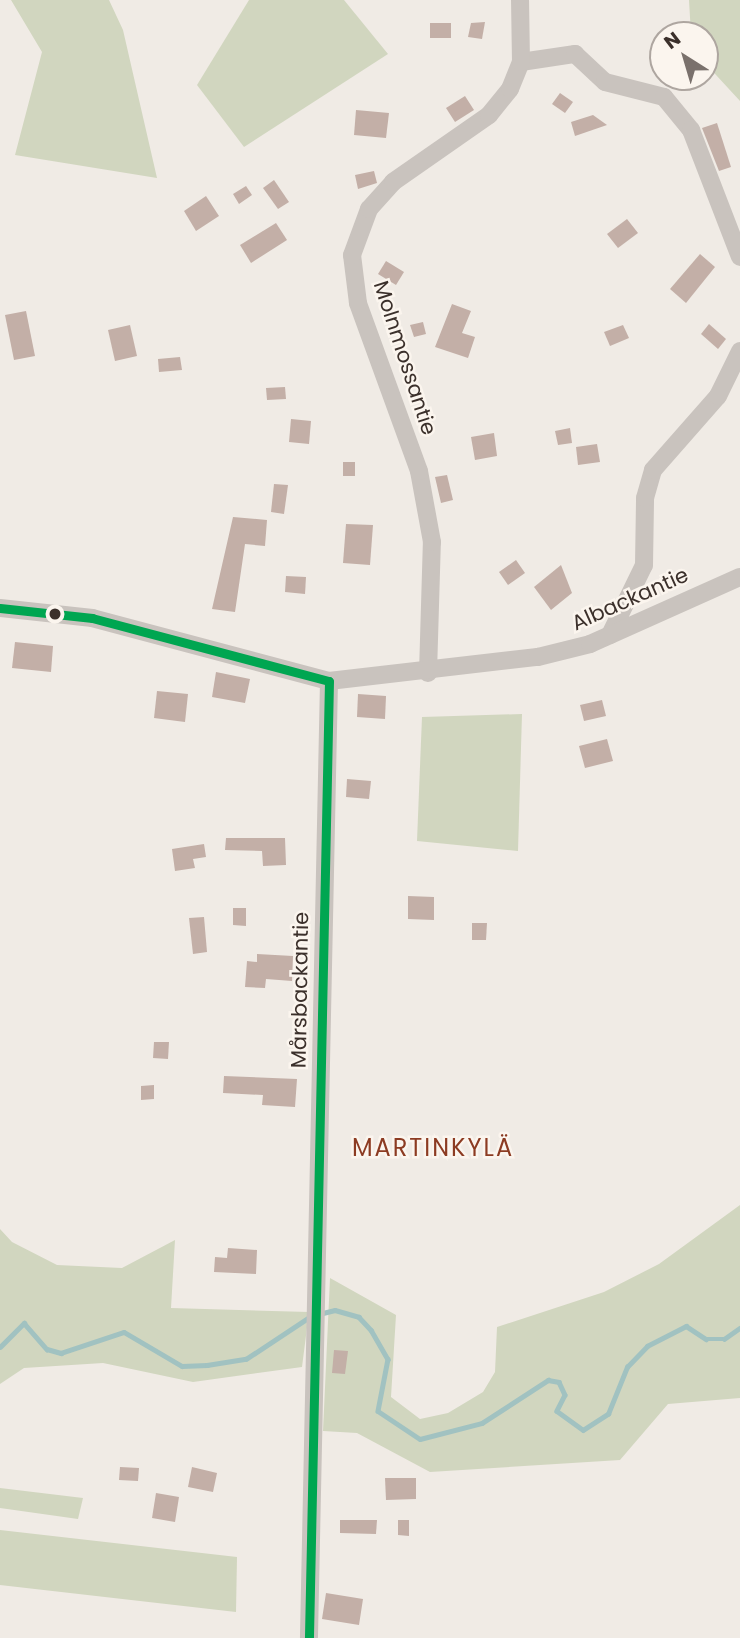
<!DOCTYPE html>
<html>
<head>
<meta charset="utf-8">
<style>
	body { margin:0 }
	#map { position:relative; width:740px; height:1638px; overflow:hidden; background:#f0ebe5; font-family:Poppins,sans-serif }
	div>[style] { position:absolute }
	.green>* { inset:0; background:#d1d6bf }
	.stream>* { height:4.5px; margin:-2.25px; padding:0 2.25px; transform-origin:2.25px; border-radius:2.25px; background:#a1c2c1 }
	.building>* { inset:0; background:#c3afa7 }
	.minor>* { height:18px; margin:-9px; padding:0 9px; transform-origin:9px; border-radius:9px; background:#c9c3be }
	.bus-1>* { height:9px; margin:-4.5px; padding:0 4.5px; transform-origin:4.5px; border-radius:4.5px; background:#00a651 }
	.dots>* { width:19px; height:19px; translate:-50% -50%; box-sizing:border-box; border:4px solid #fbf5ee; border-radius:50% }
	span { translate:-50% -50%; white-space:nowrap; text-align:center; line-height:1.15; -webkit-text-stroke:5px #fbf5ee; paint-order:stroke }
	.street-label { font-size:21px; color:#3b302b }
	.quarter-label { font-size:24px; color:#8c3b22; letter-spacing:2px }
	.north { position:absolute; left:649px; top:21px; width:70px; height:70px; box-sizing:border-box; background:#fbf5ee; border:2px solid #aea6a0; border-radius:50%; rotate:323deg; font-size:19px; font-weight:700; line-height:28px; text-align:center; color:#3b302b }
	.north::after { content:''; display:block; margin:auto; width:24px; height:32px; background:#7a716c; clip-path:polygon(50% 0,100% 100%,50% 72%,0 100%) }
</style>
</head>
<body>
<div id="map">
	<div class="green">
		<div style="clip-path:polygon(11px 0,109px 0,123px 30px,157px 178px,15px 155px,42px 52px)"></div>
		<div style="clip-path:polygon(249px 0,344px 0,388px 54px,244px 147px,197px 85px)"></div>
		<div style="clip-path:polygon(689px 0,740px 0,740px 101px,705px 63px,705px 35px,691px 35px)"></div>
		<div style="clip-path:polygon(522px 714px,518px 851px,417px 841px,422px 717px)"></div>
		<div style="clip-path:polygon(740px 1205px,740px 1398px,668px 1404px,620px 1460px,430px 1472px,357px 1433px,323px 1431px,330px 1278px,396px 1315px,391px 1397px,420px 1419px,448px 1413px,483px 1392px,495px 1372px,497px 1327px,604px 1292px,659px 1264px)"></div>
		<div style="clip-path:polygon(0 1229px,12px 1242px,57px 1265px,122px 1268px,175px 1240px,171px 1308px,309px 1312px,302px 1367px,193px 1382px,103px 1363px,24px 1368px,0 1384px)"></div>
		<div style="clip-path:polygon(0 1488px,83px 1498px,78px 1519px,0 1508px)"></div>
		<div style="clip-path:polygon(0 1530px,237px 1557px,236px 1612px,0 1585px)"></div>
	</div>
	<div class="stream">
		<div style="left:319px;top:1314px;width:16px;rotate:-14deg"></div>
		<div style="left:335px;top:1310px;width:25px;rotate:16deg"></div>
		<div style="left:359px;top:1317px;width:18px;rotate:47deg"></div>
		<div style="left:371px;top:1330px;width:34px;rotate:60deg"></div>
		<div style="left:388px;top:1359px;width:53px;rotate:100.9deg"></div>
		<div style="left:378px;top:1411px;width:50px;rotate:33.7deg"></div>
		<div style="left:420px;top:1439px;width:64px;rotate:-14.5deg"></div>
		<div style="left:482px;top:1423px;width:79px;rotate:-33.1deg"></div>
		<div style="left:548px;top:1380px;width:11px;rotate:10deg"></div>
		<div style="left:559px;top:1382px;width:14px;rotate:65deg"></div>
		<div style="left:565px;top:1395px;width:18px;rotate:117deg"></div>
		<div style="left:557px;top:1411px;width:32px;rotate:36deg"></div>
		<div style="left:583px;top:1430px;width:30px;rotate:-33deg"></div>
		<div style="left:608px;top:1414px;width:51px;rotate:-68deg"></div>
		<div style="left:627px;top:1367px;width:29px;rotate:-46deg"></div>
		<div style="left:647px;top:1346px;width:44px;rotate:-27.1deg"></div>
		<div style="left:686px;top:1326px;width:24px;rotate:33deg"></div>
		<div style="left:706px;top:1339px;width:18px"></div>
		<div style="left:724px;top:1339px;width:19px;rotate:-35deg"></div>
		<div style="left:0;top:1347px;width:34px;rotate:-45deg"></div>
		<div style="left:24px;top:1323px;width:35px;rotate:49deg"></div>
		<div style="left:47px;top:1349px;width:15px;rotate:16deg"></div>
		<div style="left:61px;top:1353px;width:66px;rotate:-18.4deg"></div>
		<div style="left:124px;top:1332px;width:67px;rotate:30.4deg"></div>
		<div style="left:182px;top:1366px;width:25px;rotate:-2deg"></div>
		<div style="left:207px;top:1365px;width:39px;rotate:-9deg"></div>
		<div style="left:246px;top:1359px;width:78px;rotate:-33.5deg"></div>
	</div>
	<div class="building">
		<div style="clip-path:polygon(485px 22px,482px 39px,468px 37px,471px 23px)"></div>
		<div style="clip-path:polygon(430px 23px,451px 23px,451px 38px,430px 38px)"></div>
		<div style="clip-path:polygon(560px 93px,573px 102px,565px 113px,552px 104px)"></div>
		<div style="clip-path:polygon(465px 96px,474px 110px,455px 122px,446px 108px)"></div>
		<div style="clip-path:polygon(356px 110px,389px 113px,386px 138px,354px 135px)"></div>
		<div style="clip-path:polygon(593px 115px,607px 125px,575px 136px,571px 122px)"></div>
		<div style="clip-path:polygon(717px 123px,731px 167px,719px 171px,702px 128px)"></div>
		<div style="clip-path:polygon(374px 171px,377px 183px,358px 189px,355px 175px)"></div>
		<div style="clip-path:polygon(274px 180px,289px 202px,278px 209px,263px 188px)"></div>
		<div style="clip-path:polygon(246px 186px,252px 195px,239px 204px,233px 194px)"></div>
		<div style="clip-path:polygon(206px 196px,219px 216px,196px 231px,184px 211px)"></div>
		<div style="clip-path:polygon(627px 219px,638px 233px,618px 248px,607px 234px)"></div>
		<div style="clip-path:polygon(276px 223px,287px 240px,251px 263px,240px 245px)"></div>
		<div style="clip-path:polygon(700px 254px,715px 267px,686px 303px,670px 289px)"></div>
		<div style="clip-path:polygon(386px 261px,404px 272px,396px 285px,378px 274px)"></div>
		<div style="clip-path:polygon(452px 304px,471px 311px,462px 333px,475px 337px,468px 358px,435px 347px)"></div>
		<div style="clip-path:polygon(26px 311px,35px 356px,14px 360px,5px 315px)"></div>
		<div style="clip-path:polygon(423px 322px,426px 334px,414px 337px,410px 325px)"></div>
		<div style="clip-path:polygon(709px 324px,726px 339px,718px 349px,701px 334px)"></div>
		<div style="clip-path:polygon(130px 325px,137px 356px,115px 361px,108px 330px)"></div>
		<div style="clip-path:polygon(623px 325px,629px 338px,610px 346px,604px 332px)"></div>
		<div style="clip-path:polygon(180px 357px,182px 370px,159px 372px,158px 359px)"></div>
		<div style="clip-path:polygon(285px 387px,286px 399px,267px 400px,266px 388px)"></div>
		<div style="clip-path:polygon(291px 419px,311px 421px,309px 444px,289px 442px)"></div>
		<div style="clip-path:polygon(570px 428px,572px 443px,558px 445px,555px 431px)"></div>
		<div style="clip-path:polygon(494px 433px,497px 456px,475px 460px,471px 437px)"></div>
		<div style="clip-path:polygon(597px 444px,600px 462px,578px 465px,576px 447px)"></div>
		<div style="clip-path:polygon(343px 462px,355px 462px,355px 476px,343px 476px)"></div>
		<div style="clip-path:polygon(447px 475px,453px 500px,441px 503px,435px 477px)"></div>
		<div style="clip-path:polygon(274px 484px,288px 485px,284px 514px,271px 512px)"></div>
		<div style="clip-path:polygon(233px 517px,267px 520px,265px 546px,245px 544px,235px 612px,212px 609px)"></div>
		<div style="clip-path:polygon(346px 524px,373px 525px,370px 565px,343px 563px)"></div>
		<div style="clip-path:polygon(516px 560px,525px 573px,508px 585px,499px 572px)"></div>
		<div style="clip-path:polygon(561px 565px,572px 593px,551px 610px,534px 587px)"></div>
		<div style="clip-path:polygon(286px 576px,306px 577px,305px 594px,285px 592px)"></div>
		<div style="clip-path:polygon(15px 642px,53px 646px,51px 672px,12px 668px)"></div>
		<div style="clip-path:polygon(216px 672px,250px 679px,245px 703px,212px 697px)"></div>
		<div style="clip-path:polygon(157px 691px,188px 694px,185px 722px,154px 718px)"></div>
		<div style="clip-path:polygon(358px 694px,386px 696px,385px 719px,357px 717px)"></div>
		<div style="clip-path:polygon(602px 700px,606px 716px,584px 721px,580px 705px)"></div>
		<div style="clip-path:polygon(607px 739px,613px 761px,585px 768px,579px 746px)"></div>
		<div style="clip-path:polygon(347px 779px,371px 781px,369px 799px,346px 797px)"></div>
		<div style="clip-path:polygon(226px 838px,285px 838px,286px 865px,263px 866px,262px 851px,225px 850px)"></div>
		<div style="clip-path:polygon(204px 844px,206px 857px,193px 859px,195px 868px,175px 871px,172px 849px)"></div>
		<div style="clip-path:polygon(408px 896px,434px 897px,434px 920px,408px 919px)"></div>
		<div style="clip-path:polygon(233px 908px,246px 908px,246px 926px,233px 925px)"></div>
		<div style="clip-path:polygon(204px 917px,207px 952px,193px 954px,189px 918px)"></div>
		<div style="clip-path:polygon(472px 923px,487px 923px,486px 940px,472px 940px)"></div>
		<div style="clip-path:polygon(257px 954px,293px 956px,292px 981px,266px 979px,265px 988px,245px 987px,247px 961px,257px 962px)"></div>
		<div style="clip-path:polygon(154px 1042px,169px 1042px,168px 1059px,153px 1058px)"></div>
		<div style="clip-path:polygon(224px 1076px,297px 1079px,295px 1107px,262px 1105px,263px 1095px,223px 1093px)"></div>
		<div style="clip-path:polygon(154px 1085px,154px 1099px,141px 1100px,141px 1086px)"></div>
		<div style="clip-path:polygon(228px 1248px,257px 1250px,256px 1274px,214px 1272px,215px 1257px,227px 1258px)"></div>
		<div style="clip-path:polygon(334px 1350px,348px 1351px,345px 1374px,332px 1373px)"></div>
		<div style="clip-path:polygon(120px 1467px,139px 1468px,138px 1481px,119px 1480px)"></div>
		<div style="clip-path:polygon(192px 1467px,217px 1473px,213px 1492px,188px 1487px)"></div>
		<div style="clip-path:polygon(385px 1478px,416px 1478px,416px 1499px,386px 1500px)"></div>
		<div style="clip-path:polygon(156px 1493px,179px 1497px,175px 1522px,152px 1518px)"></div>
		<div style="clip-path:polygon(340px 1520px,377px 1520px,376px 1534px,340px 1533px)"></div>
		<div style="clip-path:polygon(398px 1520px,409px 1520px,409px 1536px,398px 1535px)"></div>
		<div style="clip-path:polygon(326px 1593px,363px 1599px,359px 1625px,322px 1619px)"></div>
	</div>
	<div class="minor">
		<div style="left:521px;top:62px;width:55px;rotate:-8.4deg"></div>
		<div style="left:575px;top:54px;width:41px;rotate:43deg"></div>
		<div style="left:605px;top:82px;width:61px;rotate:14.3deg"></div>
		<div style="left:664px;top:97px;width:43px;rotate:50.7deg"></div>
		<div style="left:691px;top:130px;width:136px;rotate:68.9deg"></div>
		<div style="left:0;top:608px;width:93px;rotate:6.2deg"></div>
		<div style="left:92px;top:618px;width:245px;rotate:14.9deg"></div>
		<div style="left:329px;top:681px;width:957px;rotate:91.2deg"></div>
		<div style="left:610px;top:635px;width:78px;rotate:-64.1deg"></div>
		<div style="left:644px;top:565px;width:67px;rotate:-89.1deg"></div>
		<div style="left:645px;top:498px;width:29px;rotate:-74deg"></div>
		<div style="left:653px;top:470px;width:98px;rotate:-48.7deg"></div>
		<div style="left:718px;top:396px;width:50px;rotate:-63.9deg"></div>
		<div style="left:428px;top:673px;width:131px;rotate:-88.3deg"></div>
		<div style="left:432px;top:542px;width:72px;rotate:-100.4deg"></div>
		<div style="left:419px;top:471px;width:179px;rotate:-110deg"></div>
		<div style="left:358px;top:303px;width:48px;rotate:-97.1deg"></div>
		<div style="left:352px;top:255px;width:49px;rotate:-69.7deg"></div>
		<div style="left:369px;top:209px;width:36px;rotate:-48deg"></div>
		<div style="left:393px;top:182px;width:117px;rotate:-34.9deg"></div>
		<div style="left:489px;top:115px;width:33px;rotate:-51deg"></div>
		<div style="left:510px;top:89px;width:29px;rotate:-68deg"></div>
		<div style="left:521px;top:62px;width:62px;rotate:-90.9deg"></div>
		<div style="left:329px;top:681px;width:210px;rotate:-6.6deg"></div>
		<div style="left:538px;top:657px;width:54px;rotate:-14deg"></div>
		<div style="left:590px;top:644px;width:164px;rotate:-24.1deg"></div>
	</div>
	<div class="bus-1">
		<div style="left:0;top:608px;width:93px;rotate:6.2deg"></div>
		<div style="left:92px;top:618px;width:245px;rotate:14.9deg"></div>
		<div style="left:329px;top:681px;width:957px;rotate:91.2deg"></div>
	</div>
	<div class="dots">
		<div style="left:55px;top:614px;background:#3b302b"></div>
	</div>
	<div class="street-label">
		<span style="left:405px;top:358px;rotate:72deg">Molnmossantie</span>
		<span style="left:630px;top:599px;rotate:-24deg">Albackantie</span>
		<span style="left:300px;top:990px;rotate:-89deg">Mårsbackantie</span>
	</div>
	<div class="quarter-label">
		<span style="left:433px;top:1148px">MARTINKYLÄ</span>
	</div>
	<div class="north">N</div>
</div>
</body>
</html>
